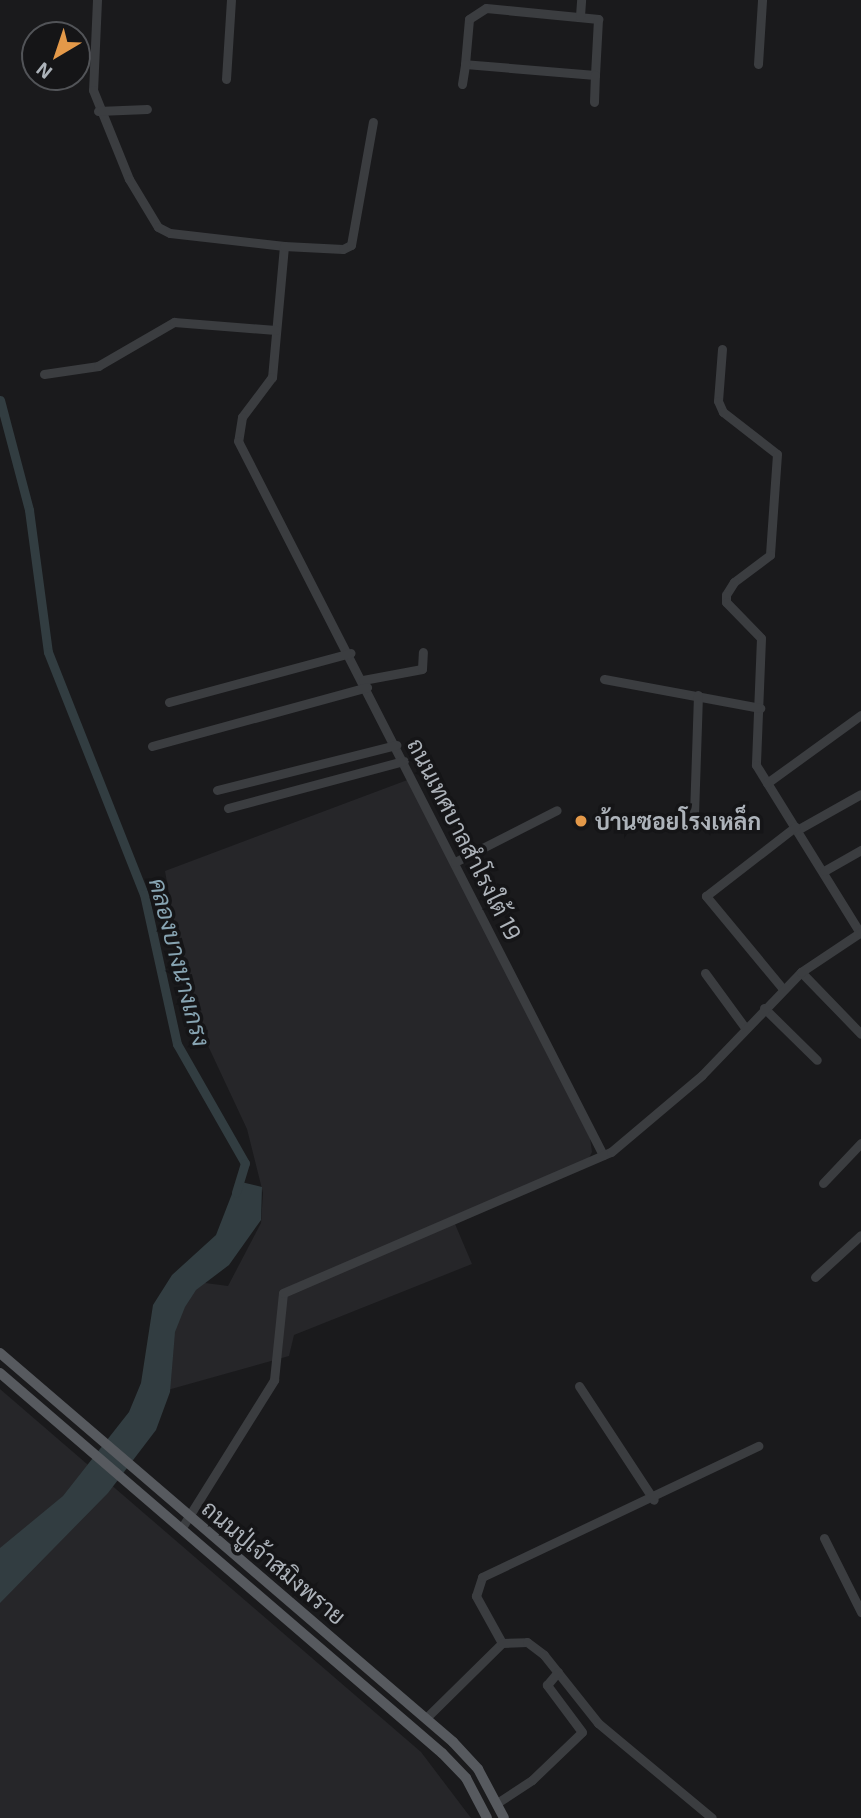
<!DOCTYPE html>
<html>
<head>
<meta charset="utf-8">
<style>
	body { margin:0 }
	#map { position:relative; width:861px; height:1818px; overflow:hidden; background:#1a1a1c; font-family:"Exo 2",Sarabun,sans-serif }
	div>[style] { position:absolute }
	.built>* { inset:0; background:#262629 }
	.water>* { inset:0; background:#323d41 }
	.canal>* { height:9px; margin:-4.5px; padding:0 4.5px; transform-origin:4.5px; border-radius:4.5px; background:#323d41 }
	.minor>* { height:9px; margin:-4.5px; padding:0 4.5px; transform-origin:4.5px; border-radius:4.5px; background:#3b3d40 }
	.major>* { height:10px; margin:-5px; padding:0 5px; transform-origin:5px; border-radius:5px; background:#575a5f }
	.dots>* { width:19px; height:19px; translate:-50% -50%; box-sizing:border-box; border:4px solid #151517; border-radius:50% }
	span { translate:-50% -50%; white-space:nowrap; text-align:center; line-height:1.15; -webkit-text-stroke:7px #151517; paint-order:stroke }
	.poi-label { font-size:23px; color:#adb3ba; font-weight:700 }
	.left { translate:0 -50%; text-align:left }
	.street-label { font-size:23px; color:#adb3ba }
	.water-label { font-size:24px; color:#87a4b2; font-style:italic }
	.north { position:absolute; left:21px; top:21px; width:70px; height:70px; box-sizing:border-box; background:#151517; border:2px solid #525458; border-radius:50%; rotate:219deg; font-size:19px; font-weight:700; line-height:28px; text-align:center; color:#adb3ba }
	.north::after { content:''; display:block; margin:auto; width:24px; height:32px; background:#e49949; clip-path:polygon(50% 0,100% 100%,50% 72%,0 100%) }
</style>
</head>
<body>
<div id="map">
	<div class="built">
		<div style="clip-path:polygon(410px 779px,590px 1138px,592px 1152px,588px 1160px,455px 1224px,472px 1264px,294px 1335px,289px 1356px,164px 1391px,178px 1312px,198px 1282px,228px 1286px,261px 1223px,263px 1193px,247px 1129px,188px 1003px,165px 871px)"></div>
		<div style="clip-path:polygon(0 1389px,421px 1752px,471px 1818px,0 1818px)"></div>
	</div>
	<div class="water">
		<div style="clip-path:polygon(237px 1181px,262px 1187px,261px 1220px,229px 1265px,196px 1290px,185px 1307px,175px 1332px,170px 1392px,156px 1430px,108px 1493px,0 1603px,0 1548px,63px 1496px,129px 1412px,141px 1383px,153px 1305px,172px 1275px,216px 1235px)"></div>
	</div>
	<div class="canal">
		<div style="left:0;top:400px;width:114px;rotate:75.2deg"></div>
		<div style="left:29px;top:510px;width:143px;rotate:82.4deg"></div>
		<div style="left:48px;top:652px;width:260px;rotate:68.4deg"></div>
		<div style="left:144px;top:894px;width:154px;rotate:77.6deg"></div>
		<div style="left:177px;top:1044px;width:137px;rotate:60.3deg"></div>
		<div style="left:245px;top:1163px;width:31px;rotate:107deg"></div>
	</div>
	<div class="minor">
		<div style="left:97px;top:0;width:90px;rotate:92.5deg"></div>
		<div style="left:93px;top:90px;width:96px;rotate:68deg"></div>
		<div style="left:129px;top:179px;width:56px;rotate:58.9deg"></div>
		<div style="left:158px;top:227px;width:13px;rotate:27deg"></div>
		<div style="left:170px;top:233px;width:115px;rotate:6.5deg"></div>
		<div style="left:284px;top:246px;width:132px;rotate:95.2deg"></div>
		<div style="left:272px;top:377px;width:50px;rotate:126.9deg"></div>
		<div style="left:242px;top:417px;width:24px;rotate:99deg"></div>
		<div style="left:238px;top:441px;width:802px;rotate:62.92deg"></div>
		<div style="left:486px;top:8px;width:113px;rotate:5.6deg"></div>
		<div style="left:598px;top:19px;width:56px;rotate:93.1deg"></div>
		<div style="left:595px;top:75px;width:130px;rotate:-175.2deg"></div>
		<div style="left:465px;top:64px;width:45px;rotate:-84.9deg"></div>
		<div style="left:469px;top:19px;width:20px;rotate:-33deg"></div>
		<div style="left:580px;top:16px;width:16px;rotate:-86deg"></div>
		<div style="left:758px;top:64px;width:64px;rotate:-86.4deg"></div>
		<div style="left:226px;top:79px;width:79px;rotate:-86.4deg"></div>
		<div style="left:462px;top:84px;width:20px;rotate:-81deg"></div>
		<div style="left:594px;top:102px;width:27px;rotate:-88deg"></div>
		<div style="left:98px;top:111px;width:49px;rotate:-2.3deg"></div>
		<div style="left:284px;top:246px;width:59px;rotate:2.9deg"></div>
		<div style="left:343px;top:249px;width:9px;rotate:-27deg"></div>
		<div style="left:351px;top:245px;width:125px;rotate:-79.9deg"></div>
		<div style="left:722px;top:349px;width:52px;rotate:94.4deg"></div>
		<div style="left:718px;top:401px;width:12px;rotate:66deg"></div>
		<div style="left:723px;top:412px;width:68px;rotate:37.9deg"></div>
		<div style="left:777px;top:454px;width:101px;rotate:94deg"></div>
		<div style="left:770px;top:555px;width:45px;rotate:143.1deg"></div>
		<div style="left:734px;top:582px;width:15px;rotate:122deg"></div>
		<div style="left:726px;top:595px;width:7px;rotate:90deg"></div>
		<div style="left:726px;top:602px;width:50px;rotate:45.8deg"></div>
		<div style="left:761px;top:638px;width:127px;rotate:92.3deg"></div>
		<div style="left:756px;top:765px;width:198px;rotate:58.2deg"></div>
		<div style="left:44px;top:374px;width:55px;rotate:-8.4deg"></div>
		<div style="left:98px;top:366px;width:88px;rotate:-30.1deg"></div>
		<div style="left:174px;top:322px;width:102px;rotate:4.5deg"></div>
		<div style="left:604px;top:679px;width:159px;rotate:10.5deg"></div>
		<div style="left:363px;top:680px;width:60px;rotate:-10.6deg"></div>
		<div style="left:422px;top:669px;width:17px;rotate:-87deg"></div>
		<div style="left:169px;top:702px;width:188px;rotate:-15.1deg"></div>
		<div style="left:152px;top:746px;width:223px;rotate:-15.3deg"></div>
		<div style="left:767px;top:783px;width:116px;rotate:-35.9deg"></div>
		<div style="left:217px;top:790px;width:185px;rotate:-14.1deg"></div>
		<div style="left:228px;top:808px;width:182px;rotate:-15deg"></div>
		<div style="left:694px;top:815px;width:120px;rotate:-88.1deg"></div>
		<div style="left:797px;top:830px;width:73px;rotate:-29.4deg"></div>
		<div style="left:455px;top:862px;width:114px;rotate:-27deg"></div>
		<div style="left:824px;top:871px;width:43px;rotate:-29.6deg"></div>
		<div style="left:801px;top:972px;width:86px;rotate:45.9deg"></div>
		<div style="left:705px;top:973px;width:69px;rotate:53.8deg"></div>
		<div style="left:783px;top:989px;width:121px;rotate:-129.6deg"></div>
		<div style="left:706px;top:896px;width:113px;rotate:-37.8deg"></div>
		<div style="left:764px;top:1008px;width:74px;rotate:44.5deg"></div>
		<div style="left:823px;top:1183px;width:55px;rotate:-46.5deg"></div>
		<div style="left:815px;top:1277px;width:62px;rotate:-42.4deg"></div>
		<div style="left:579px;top:1386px;width:136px;rotate:56.7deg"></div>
		<div style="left:181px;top:1529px;width:176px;rotate:-58deg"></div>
		<div style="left:274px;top:1380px;width:87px;rotate:-84.1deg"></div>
		<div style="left:283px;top:1293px;width:357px;rotate:-23.3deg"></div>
		<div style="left:611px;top:1152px;width:119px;rotate:-40.2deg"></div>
		<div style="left:702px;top:1075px;width:143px;rotate:-46.1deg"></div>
		<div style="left:801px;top:972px;width:72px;rotate:-33.7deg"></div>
		<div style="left:824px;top:1538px;width:83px;rotate:63.4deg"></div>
		<div style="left:502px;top:1643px;width:54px;rotate:-119deg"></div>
		<div style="left:476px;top:1596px;width:20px;rotate:-72deg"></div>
		<div style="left:482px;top:1577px;width:306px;rotate:-25.4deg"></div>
		<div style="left:426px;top:1718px;width:107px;rotate:-44.6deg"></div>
		<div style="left:502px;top:1643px;width:25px;rotate:-2deg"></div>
		<div style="left:527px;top:1642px;width:21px;rotate:37deg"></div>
		<div style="left:544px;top:1655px;width:87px;rotate:51.5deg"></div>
		<div style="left:598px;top:1723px;width:148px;rotate:39.8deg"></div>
		<div style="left:497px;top:1803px;width:42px;rotate:-33.3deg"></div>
		<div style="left:532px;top:1780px;width:69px;rotate:-43.8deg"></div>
		<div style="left:582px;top:1732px;width:59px;rotate:-126.7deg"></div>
		<div style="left:547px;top:1685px;width:17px;rotate:-50deg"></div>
	</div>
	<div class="major">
		<div style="left:0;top:1353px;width:597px;rotate:40.65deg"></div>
		<div style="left:453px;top:1742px;width:37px;rotate:47deg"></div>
		<div style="left:478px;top:1769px;width:55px;rotate:62deg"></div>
		<div style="left:0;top:1373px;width:583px;rotate:40.69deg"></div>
		<div style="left:442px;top:1753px;width:35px;rotate:46deg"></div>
		<div style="left:466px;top:1778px;width:45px;rotate:62.3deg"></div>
	</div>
	<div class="dots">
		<div style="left:581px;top:821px;background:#e49949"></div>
	</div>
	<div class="poi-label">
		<span class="left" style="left:595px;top:821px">บ้านซอยโรงเหล็ก</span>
	</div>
	<div class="street-label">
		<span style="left:465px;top:839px;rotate:63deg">ถนนเทศบาลสำโรงใต้ 19</span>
		<span style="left:274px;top:1562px;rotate:40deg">ถนนปู่เจ้าสมิงพราย</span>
	</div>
	<div class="water-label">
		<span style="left:180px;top:962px;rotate:75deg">คลองบางนางเกรง</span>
	</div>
	<div class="north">N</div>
</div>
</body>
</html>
